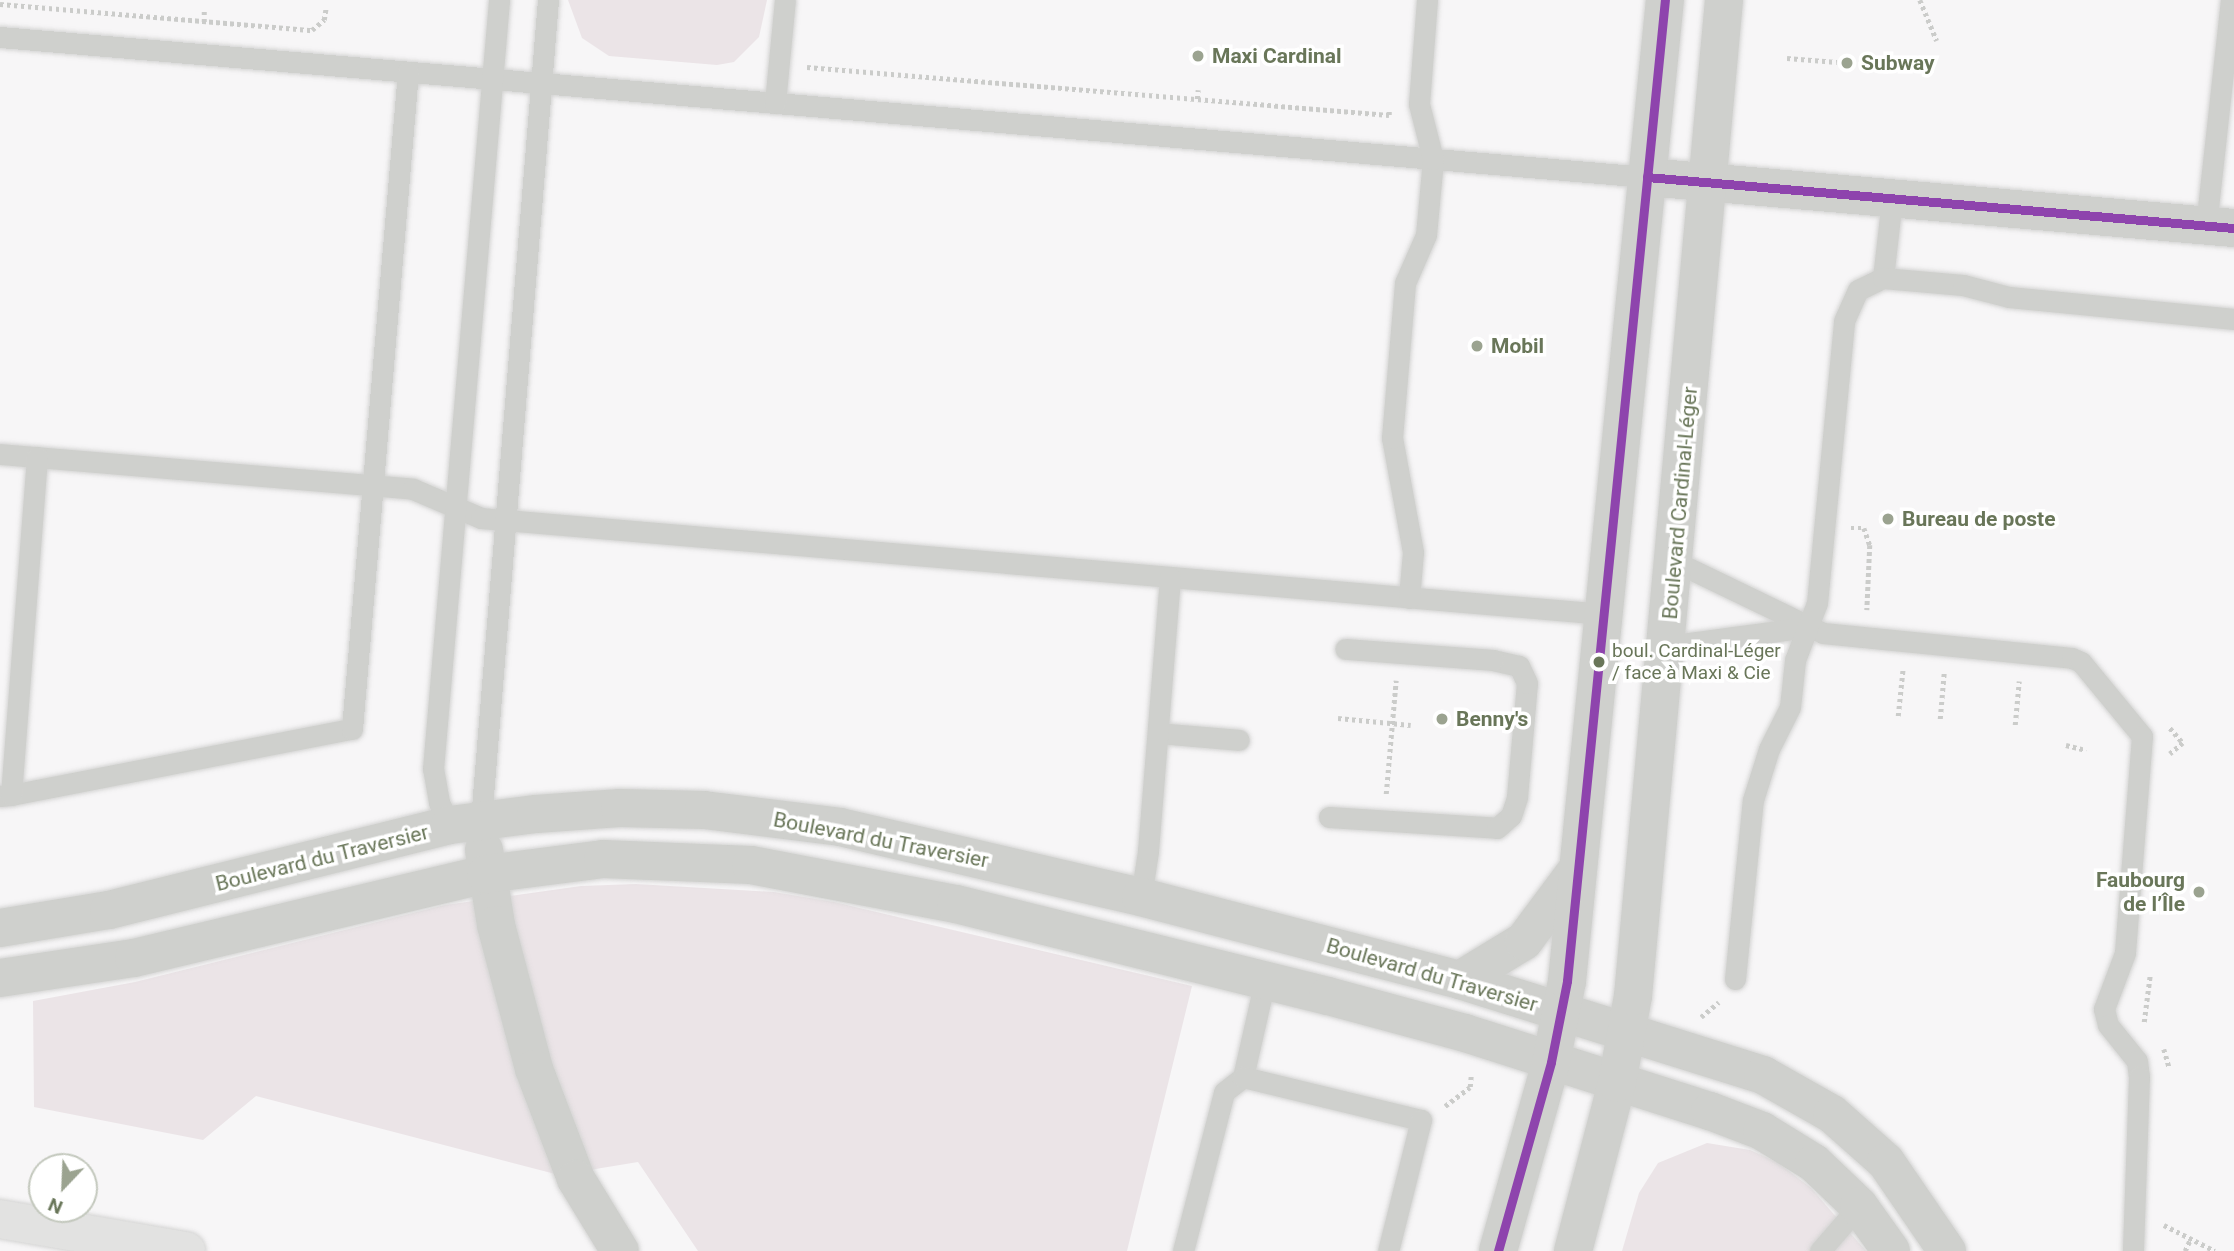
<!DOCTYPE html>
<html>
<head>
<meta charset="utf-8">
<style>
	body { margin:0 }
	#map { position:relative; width:2234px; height:1251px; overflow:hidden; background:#f7f6f7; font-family:Roboto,sans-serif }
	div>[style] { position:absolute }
	.green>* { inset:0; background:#ebe4e7 }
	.path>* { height:4.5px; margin-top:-2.25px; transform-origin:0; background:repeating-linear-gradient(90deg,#cbccca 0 3.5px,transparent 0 7px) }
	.roads { filter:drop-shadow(0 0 2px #d4d4d3) drop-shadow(0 0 2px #d4d4d3) }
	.service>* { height:21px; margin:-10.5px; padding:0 10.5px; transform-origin:10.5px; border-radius:10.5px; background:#cfd0cd }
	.minor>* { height:38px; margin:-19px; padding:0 19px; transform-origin:19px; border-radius:19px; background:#cfd0cd }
	.tertiary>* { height:38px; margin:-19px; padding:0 19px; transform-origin:19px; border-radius:19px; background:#cfd0cd }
	.trunk>* { height:38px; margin:-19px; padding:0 19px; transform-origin:19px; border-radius:19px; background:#e2e2e1 }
	.bus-1>* { height:9px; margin:-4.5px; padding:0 4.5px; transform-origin:4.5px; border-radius:4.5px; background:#8e44ad }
	.dots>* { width:19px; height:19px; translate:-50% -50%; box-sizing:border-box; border:4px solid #fff; border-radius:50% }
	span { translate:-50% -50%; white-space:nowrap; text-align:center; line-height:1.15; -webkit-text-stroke:7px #fff; paint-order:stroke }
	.bus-label { font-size:19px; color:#697659 }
	.left { translate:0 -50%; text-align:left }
	.poi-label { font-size:21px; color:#697659; font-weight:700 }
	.right { translate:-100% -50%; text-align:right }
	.street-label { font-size:21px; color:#697659 }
	.north { position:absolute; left:28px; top:1153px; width:70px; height:70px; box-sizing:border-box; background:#fff; border:2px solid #c3c8bd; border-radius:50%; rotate:203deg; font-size:19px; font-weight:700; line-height:28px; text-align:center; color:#697659 }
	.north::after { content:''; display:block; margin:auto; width:24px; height:32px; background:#9ba390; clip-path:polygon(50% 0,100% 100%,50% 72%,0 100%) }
</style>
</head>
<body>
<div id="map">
	<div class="green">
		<div style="clip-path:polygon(568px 0,767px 0,759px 37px,734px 62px,717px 65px,609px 56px,582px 38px)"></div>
		<div style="clip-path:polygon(636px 884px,774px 892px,834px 902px,1192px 986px,1127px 1251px,698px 1251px,638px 1162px,559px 1175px,256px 1096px,203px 1140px,34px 1107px,33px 1001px,135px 982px,445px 905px,581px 886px)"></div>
		<div style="clip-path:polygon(1707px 1143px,1750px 1150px,1777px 1162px,1811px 1188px,1866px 1251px,1622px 1251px,1639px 1193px,1658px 1163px)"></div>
	</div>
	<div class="path">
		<div style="left:1920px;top:0;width:44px;rotate:67.5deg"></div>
		<div style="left:0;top:4px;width:313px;rotate:4.8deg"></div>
		<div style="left:312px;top:30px;width:16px;rotate:-40deg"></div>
		<div style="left:324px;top:20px;width:13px;rotate:-81deg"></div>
		<div style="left:204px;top:22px;width:11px;rotate:-90deg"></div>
		<div style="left:1787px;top:58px;width:50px;rotate:4.6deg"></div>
		<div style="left:807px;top:67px;width:584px;rotate:4.71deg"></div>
		<div style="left:1389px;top:115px;width:6px;rotate:-90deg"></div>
		<div style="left:1197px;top:99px;width:9px;rotate:-84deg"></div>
		<div style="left:1851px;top:528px;width:13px"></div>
		<div style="left:1864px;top:528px;width:18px;rotate:71deg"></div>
		<div style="left:1870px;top:545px;width:65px;rotate:92.6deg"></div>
		<div style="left:1898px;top:716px;width:48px;rotate:-84.1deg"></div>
		<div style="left:1338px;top:718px;width:73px;rotate:5.5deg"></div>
		<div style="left:1940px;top:719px;width:47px;rotate:-85.1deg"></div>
		<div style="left:2015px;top:725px;width:44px;rotate:-84.8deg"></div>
		<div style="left:2170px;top:728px;width:20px;rotate:49deg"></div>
		<div style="left:2183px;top:743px;width:17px;rotate:140deg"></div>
		<div style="left:2066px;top:745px;width:21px;rotate:14deg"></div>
		<div style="left:1386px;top:794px;width:114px;rotate:-85deg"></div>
		<div style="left:1701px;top:1017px;width:23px;rotate:-40deg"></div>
		<div style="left:2144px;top:1022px;width:47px;rotate:-82.7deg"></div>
		<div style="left:2164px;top:1049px;width:18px;rotate:74deg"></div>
		<div style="left:1445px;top:1106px;width:31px;rotate:-37deg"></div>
		<div style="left:1470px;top:1087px;width:12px;rotate:-85deg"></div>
		<div style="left:2164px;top:1225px;width:57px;rotate:27deg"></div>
		<div style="left:2185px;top:1251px;width:12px;rotate:-66deg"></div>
	</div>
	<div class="roads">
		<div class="service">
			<div style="left:0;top:37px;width:1653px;rotate:4.86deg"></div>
			<div style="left:775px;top:103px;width:103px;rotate:-84.5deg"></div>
			<div style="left:2206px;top:226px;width:227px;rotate:-83.7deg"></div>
			<div style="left:1883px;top:278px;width:80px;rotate:-83.5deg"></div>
			<div style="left:0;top:454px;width:414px;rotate:4.8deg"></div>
			<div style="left:413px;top:489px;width:74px;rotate:23.1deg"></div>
			<div style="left:481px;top:518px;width:24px;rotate:5deg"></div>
			<div style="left:505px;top:520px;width:1103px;rotate:4.89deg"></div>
			<div style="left:1674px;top:561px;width:165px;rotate:25.8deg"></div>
			<div style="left:1823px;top:633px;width:250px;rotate:5.7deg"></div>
			<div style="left:2072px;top:658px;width:10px;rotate:24deg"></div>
			<div style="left:2081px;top:662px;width:96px;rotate:50.5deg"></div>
			<div style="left:2142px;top:736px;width:218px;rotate:94.5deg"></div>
			<div style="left:2125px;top:953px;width:60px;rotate:110.6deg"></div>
			<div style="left:2104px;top:1009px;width:16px;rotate:76deg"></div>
			<div style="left:2108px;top:1025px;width:46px;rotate:51.1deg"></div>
			<div style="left:2137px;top:1061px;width:16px;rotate:83deg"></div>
			<div style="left:2139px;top:1077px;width:174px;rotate:92deg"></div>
			<div style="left:1409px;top:598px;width:46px;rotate:-85deg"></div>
			<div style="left:1413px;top:552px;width:116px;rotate:-100.4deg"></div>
			<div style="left:1392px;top:438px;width:156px;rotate:-85.2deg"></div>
			<div style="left:1405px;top:283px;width:52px;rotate:-66.4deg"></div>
			<div style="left:1426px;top:235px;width:76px;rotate:-84.7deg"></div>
			<div style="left:1433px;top:159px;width:57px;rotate:-104.3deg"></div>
			<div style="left:1419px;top:104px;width:104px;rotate:-85.6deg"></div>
			<div style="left:1667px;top:646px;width:141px;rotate:-7.7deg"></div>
			<div style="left:1158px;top:733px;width:81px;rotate:4.9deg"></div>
			<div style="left:11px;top:795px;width:347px;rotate:-11deg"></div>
			<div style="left:352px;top:729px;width:659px;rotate:-85.13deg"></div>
			<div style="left:0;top:796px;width:11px;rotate:-5deg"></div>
			<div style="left:11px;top:795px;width:339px;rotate:-85.6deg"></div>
			<div style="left:1329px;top:817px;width:168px;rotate:3.7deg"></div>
			<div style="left:1497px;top:828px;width:18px;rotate:-41deg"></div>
			<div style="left:1511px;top:816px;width:20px;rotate:-72deg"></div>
			<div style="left:1517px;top:797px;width:114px;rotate:-85deg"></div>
			<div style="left:1527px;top:683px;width:19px;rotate:-115deg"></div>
			<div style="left:1519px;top:666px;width:27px;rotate:-167deg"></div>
			<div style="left:1493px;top:660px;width:148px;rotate:-175.7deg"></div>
			<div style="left:481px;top:820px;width:823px;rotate:-85.33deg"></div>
			<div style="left:450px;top:825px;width:25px;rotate:-116deg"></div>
			<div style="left:439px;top:802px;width:34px;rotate:-100deg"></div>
			<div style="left:433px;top:769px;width:772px;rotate:-85.09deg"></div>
			<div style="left:1141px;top:897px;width:47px;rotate:-81.3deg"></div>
			<div style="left:1148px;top:851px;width:275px;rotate:-85.4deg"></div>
			<div style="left:1735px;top:979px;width:180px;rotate:-84.3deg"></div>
			<div style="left:1753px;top:800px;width:53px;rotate:-72.6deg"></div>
			<div style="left:1769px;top:749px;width:47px;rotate:-63.4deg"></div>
			<div style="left:1790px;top:707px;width:47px;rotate:-83.9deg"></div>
			<div style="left:1795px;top:660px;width:61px;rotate:-68.9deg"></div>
			<div style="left:1817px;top:603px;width:283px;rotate:-84.5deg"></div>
			<div style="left:1844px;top:321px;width:34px;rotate:-66deg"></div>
			<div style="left:1858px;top:290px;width:28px;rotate:-26deg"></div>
			<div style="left:1883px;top:278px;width:80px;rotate:5deg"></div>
			<div style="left:1963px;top:285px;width:48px;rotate:14.6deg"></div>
			<div style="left:2009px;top:297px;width:226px;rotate:5.6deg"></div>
			<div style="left:1243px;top:1077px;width:99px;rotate:-77.2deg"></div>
			<div style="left:1183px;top:1251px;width:164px;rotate:-75.5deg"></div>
			<div style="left:1224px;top:1092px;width:24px;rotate:-38deg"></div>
			<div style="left:1243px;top:1077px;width:183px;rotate:13.6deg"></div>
			<div style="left:1421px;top:1120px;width:135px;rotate:104.1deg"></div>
			<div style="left:1820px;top:1251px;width:60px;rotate:-49.1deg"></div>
		</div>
		<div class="minor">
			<div style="left:1647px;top:177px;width:589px;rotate:4.97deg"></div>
		</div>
		<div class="tertiary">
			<div style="left:484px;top:850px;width:76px;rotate:80.9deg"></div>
			<div style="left:496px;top:925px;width:149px;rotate:75.2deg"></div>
			<div style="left:534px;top:1069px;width:118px;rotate:69.1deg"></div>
			<div style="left:576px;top:1179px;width:84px;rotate:58.6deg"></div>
			<div style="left:0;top:928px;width:110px;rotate:-9.4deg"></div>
			<div style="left:109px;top:910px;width:351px;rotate:-14deg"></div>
			<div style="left:450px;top:825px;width:87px;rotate:-7.3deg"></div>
			<div style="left:536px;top:814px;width:84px;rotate:-4.1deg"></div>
			<div style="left:620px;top:808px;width:84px;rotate:1.4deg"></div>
			<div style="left:704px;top:810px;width:137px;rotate:7.1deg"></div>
			<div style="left:840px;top:827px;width:309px;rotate:13.1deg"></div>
			<div style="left:1141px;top:897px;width:330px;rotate:14.6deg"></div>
			<div style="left:1460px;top:980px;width:318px;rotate:17.4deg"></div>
			<div style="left:1763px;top:1075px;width:79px;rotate:29.5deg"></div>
			<div style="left:1832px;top:1114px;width:72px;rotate:41.6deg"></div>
			<div style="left:1886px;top:1162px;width:108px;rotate:55.6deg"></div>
			<div style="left:0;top:978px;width:135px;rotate:-8.5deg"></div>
			<div style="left:134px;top:958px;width:362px;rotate:-13.4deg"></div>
			<div style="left:486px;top:874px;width:118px;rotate:-7.3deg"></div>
			<div style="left:603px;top:859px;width:148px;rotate:2.3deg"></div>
			<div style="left:751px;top:865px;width:209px;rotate:10.8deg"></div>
			<div style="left:956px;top:904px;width:383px;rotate:13.9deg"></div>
			<div style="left:1328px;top:996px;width:142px;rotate:15.1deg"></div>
			<div style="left:1465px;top:1033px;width:257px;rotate:17.7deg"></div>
			<div style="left:1710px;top:1111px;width:56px;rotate:21deg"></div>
			<div style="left:1762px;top:1131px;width:61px;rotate:31.6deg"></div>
			<div style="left:1814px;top:1163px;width:62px;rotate:43.7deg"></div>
			<div style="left:1859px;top:1206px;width:55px;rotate:54.6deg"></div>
			<div style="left:1460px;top:980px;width:75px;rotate:-31.4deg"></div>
			<div style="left:1524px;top:941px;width:84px;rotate:-53.3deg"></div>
			<div style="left:1498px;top:1251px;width:196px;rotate:-74.3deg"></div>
			<div style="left:1551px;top:1062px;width:83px;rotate:-78.8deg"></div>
			<div style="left:1567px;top:981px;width:986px;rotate:-84.3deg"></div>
			<div style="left:1573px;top:1251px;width:174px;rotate:-75.3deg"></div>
			<div style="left:1617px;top:1083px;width:88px;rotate:-79.6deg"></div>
			<div style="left:1633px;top:996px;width:1000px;rotate:-84.78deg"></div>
		</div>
		<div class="trunk">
			<div style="left:0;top:1219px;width:189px;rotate:9.8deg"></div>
		</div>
	</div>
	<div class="bus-1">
		<div style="left:1647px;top:177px;width:589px;rotate:4.97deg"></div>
		<div style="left:1498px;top:1251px;width:196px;rotate:-74.3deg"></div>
		<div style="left:1551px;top:1062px;width:83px;rotate:-78.8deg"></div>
		<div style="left:1567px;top:981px;width:986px;rotate:-84.3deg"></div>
	</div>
	<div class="dots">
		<div style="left:1198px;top:56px;background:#9ba390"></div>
		<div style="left:1847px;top:63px;background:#9ba390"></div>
		<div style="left:1477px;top:346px;background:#9ba390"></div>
		<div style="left:1888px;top:519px;background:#9ba390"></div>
		<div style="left:1599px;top:662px;background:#697659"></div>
		<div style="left:1442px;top:719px;background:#9ba390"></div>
		<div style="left:2199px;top:892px;background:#9ba390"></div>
	</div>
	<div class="bus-label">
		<span class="left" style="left:1612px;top:662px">boul. Cardinal-Léger<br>/ face à Maxi &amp; Cie</span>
	</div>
	<div class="poi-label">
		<span class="left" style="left:1212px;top:56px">Maxi Cardinal</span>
		<span class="left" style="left:1861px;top:63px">Subway</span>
		<span class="left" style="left:1491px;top:346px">Mobil</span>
		<span class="left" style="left:1902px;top:519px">Bureau de poste</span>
		<span class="left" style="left:1456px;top:719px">Benny's</span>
		<span class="right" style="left:2185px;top:892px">Faubourg<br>de l’Île</span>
	</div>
	<div class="street-label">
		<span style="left:1680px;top:503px;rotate:-85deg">Boulevard Cardinal-Léger</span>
		<span style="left:881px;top:840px;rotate:11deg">Boulevard du Traversier</span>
		<span style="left:322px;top:858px;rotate:-14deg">Boulevard du Traversier</span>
		<span style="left:1432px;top:975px;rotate:16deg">Boulevard du Traversier</span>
	</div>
	<div class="north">N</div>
</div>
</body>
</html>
